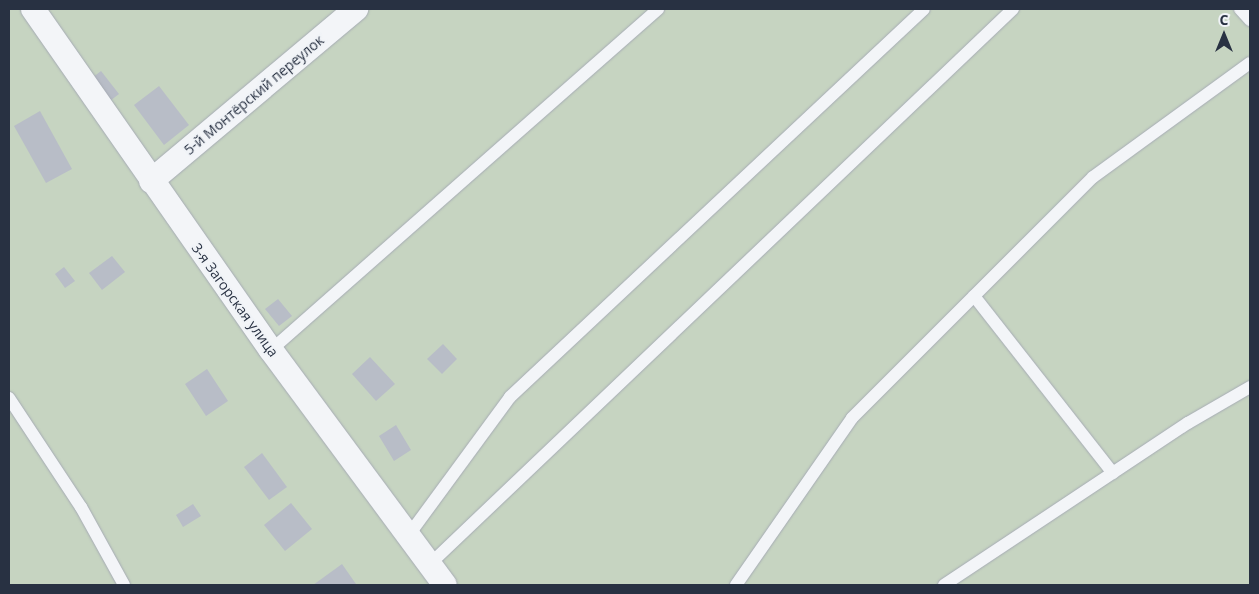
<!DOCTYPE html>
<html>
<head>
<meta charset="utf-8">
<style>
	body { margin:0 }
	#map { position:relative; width:1259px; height:594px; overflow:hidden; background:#e1e4ea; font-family:"Open Sans",sans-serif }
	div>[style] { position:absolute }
	.green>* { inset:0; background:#c6d4c1 }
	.building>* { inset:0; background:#b8bdc7 }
	.roads { filter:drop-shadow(0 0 1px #a6abb4) drop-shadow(0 0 1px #a6abb4) }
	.service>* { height:12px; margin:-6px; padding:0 6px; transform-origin:6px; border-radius:6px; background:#f3f5f8 }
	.minor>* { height:24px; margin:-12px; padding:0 12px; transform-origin:12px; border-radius:12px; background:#f3f5f8 }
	span { translate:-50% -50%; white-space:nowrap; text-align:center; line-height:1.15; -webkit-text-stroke:4px #f0f3f7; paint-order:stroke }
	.street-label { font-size:14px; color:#283142 }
	.frame { position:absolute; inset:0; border:10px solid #283142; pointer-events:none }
	.north { position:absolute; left:1199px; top:10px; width:50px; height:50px; -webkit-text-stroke:4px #f0f3f7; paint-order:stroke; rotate:0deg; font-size:14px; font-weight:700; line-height:20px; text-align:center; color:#283142 }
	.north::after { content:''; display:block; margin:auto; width:18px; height:22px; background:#283142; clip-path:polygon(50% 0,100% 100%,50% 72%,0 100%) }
</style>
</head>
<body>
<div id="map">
	<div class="green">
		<div style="clip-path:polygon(9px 9px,1240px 9px,1250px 20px,1250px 585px,9px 585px)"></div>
	</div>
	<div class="building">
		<div style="clip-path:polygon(101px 71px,119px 94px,106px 104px,88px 81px)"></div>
		<div style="clip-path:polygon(159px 86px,189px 125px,164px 145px,134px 105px)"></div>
		<div style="clip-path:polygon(40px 111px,72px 169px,46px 183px,14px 126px)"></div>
		<div style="clip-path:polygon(112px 256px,125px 272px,102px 290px,89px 273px)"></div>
		<div style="clip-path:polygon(64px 267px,75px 281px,65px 288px,55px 274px)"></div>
		<div style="clip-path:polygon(278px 299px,292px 316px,279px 326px,265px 309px)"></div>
		<div style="clip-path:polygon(443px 344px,457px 359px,442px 374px,427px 359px)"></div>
		<div style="clip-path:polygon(370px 357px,395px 384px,376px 401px,352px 374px)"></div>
		<div style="clip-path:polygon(207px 369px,228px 401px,206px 416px,185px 384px)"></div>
		<div style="clip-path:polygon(396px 425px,411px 450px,394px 461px,379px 436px)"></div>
		<div style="clip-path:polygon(262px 453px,287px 487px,269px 500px,244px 467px)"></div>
		<div style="clip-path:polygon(291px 503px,312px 529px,285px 551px,264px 525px)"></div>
		<div style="clip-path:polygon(193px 504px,201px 516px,183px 527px,176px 515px)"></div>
		<div style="clip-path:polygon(342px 564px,356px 584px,313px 585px)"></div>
	</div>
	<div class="roads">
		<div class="service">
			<div style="left:1240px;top:9px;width:15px;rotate:48deg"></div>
			<div style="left:974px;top:296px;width:225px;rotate:51.9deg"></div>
			<div style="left:271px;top:350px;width:516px;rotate:-41.38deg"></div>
			<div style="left:9px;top:398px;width:131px;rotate:56.6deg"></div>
			<div style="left:81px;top:507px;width:89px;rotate:61.1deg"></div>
			<div style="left:408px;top:536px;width:172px;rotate:-53.7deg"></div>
			<div style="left:510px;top:397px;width:567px;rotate:-43.14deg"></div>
			<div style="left:430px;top:564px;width:805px;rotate:-43.59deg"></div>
			<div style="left:736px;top:585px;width:203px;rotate:-55.2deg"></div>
			<div style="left:852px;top:418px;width:341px;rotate:-45deg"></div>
			<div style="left:1093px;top:177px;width:194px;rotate:-36deg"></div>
			<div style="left:944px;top:585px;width:293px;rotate:-33.6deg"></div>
			<div style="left:1188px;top:423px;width:72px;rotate:-30.1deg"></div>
		</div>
		<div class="minor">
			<div style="left:33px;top:9px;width:416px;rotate:55.1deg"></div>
			<div style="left:271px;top:350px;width:292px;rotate:53.5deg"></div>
			<div style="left:151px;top:181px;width:268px;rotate:-40deg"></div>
		</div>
	</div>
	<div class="street-label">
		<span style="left:254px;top:95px;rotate:-40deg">5-й Монтёрский переулок</span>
		<span style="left:235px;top:300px;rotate:54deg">3-я Загорская улица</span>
	</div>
	<div class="frame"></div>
	<div class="north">С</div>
</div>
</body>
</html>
